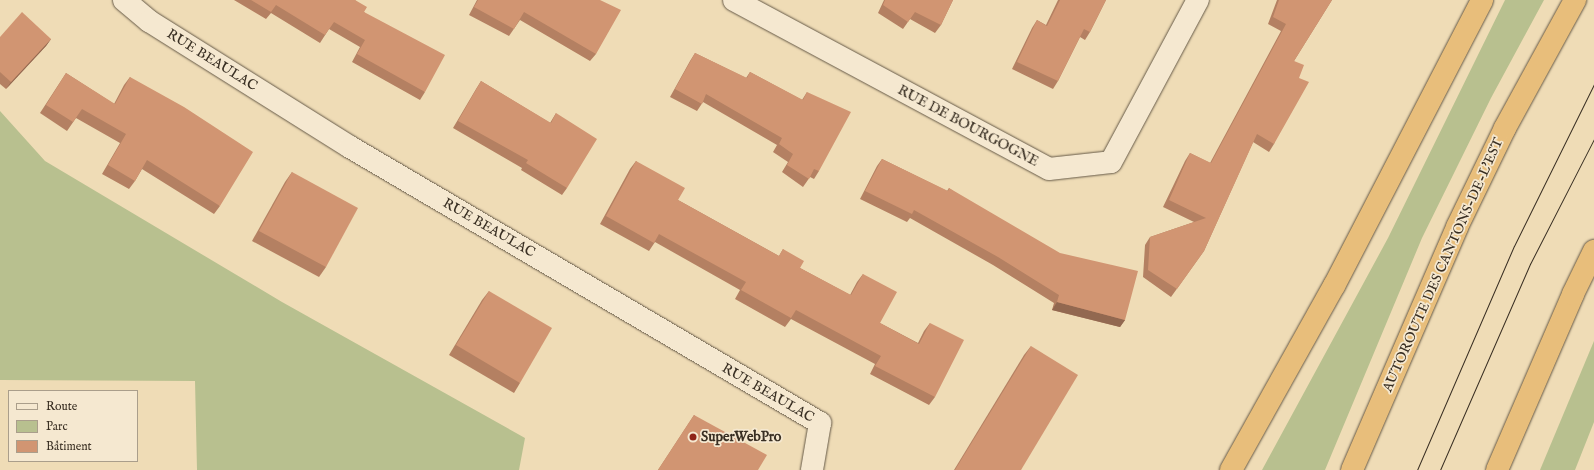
<!DOCTYPE html>
<html>
<head>
<meta charset="utf-8">
<style>
	body { margin:0 }
	#map { position:relative; width:1594px; height:470px; overflow:hidden; background:#efdcb6; font-family:"IM FELL English",serif }
	div>[style] { position:absolute }
	.green>* { inset:0; background:#b8c08f }
	.roads { filter:drop-shadow(0 0 1px #665a48) drop-shadow(0 0 1px #665a48) }
	.minor>* { height:22px; margin:-11px; padding:0 11px; transform-origin:11px; border-radius:11px; background:#f5e8d0 }
	.highway>* { height:22px; margin:-11px; padding:0 11px; transform-origin:11px; border-radius:11px; background:#e8be7b }
	.tram>* { height:1px; margin:-0.5px; padding:0 0.5px; transform-origin:0.5px; border-radius:0.5px; background:#392f23 }
	.wall>* { inset:0; background:#b48062 }
	.shaded-wall>* { inset:0; background:#926850 }
	.building>* { inset:0; background:#d19572 }
	.dots>* { width:11px; height:11px; translate:-50% -50%; box-sizing:border-box; border:2px solid #f5e8d0; border-radius:50% }
	span { translate:-50% -50%; white-space:nowrap; text-align:center; line-height:1.15; -webkit-text-stroke:3.5px #f5e8d0; paint-order:stroke }
	.street-label { font-size:14px; color:#392f23 }
	.poi-label { font-size:14px; color:#392f23; font-weight:700 }
	.left { translate:0 -50%; text-align:left }
	.legend { position:absolute; left:8px; top:390px; width:130px; height:72px; box-sizing:border-box; background:#f5e8d0; border:1px solid #aa9e8b; margin:0; padding:5px 7px; list-style:none; font-size:12px; color:#392f23 }
	.legend li { display:flex; align-items:center; gap:8px; height:20px }
	.legend b { width:20px; border:1px solid #aa9e8b }
</style>
</head>
<body>
<div id="map">
	<div class="green">
		<div style="clip-path:polygon(1505px 0,1544px 0,1491px 98px,1422px 238px,1325px 470px,1262px 470px,1388px 238px)"></div>
		<div style="clip-path:polygon(0 111px,45px 161px,282px 302px,525px 438px,519px 470px,197px 470px,195px 381px,0 380px)"></div>
		<div style="clip-path:polygon(1594px 341px,1594px 422px,1575px 470px,1540px 470px)"></div>
	</div>
	<div class="roads">
		<div class="minor">
			<div style="left:124px;top:0;width:33px;rotate:40deg"></div>
			<div style="left:149px;top:21px;width:237px;rotate:32.1deg"></div>
			<div style="left:350px;top:147px;width:545px;rotate:30.42deg"></div>
			<div style="left:820px;top:423px;width:48px;rotate:99.7deg"></div>
			<div style="left:734px;top:0;width:357px;rotate:28.2deg"></div>
			<div style="left:1049px;top:169px;width:62px;rotate:-6.4deg"></div>
			<div style="left:1111px;top:162px;width:184px;rotate:-61.8deg"></div>
		</div>
		<div class="highway">
			<div style="left:1231px;top:470px;width:211px;rotate:-60.8deg"></div>
			<div style="left:1334px;top:286px;width:322px;rotate:-62.6deg"></div>
			<div style="left:1352px;top:470px;width:265px;rotate:-66.6deg"></div>
			<div style="left:1457px;top:227px;width:110px;rotate:-64.1deg"></div>
			<div style="left:1505px;top:128px;width:146px;rotate:-61.3deg"></div>
			<div style="left:1497px;top:470px;width:192px;rotate:-66.6deg"></div>
			<div style="left:1573px;top:294px;width:48px;rotate:-64deg"></div>
		</div>
	</div>
	<div class="tram">
		<div style="left:1417px;top:470px;width:244px;rotate:-66.6deg"></div>
		<div style="left:1514px;top:246px;width:181px;rotate:-63.7deg"></div>
		<div style="left:1440px;top:470px;width:225px;rotate:-66.4deg"></div>
		<div style="left:1530px;top:264px;width:140px;rotate:-62.9deg"></div>
	</div>
	<div class="wall">
		<div style="clip-path:polygon(234px 0,355px 0,425px 92px,420px 100px,352px 62px,360px 47px,329px 29px,320px 43px,271px 13px,266px 19px)"></div>
		<div style="clip-path:polygon(477px 0,600px 0,596px 54px,590px 61px,520px 20px,509px 36px,469px 15px)"></div>
		<div style="clip-path:polygon(884px 0,953px 0,941px 25px,935px 33px,910px 19px,903px 29px,878px 13px)"></div>
		<div style="clip-path:polygon(1058px 0,1106px 0,1090px 32px,1085px 40px,1080px 37px,1058px 81px,1053px 89px,1012px 69px,1032px 28px,1037px 20px,1046px 25px)"></div>
		<div style="clip-path:polygon(1277px 0,1332px 0,1294px 61px,1299px 78px,1274px 144px,1269px 152px,1253px 142px,1204px 251px,1171px 297px,1143px 277px,1145px 245px,1150px 237px,1194px 222px,1163px 207px,1185px 161px,1190px 153px,1210px 163px,1281px 31px,1268px 24px)"></div>
		<div style="clip-path:polygon(0 37px,51px 39px,46px 46px,6px 89px,0 84px)"></div>
		<div style="clip-path:polygon(695px 53px,746px 78px,750px 72px,802px 100px,807px 92px,819px 171px,814px 179px,810px 177px,803px 187px,782px 172px,788px 162px,773px 152px,777px 145px,703px 102px,697px 111px,670px 97px,690px 61px)"></div>
		<div style="clip-path:polygon(66px 73px,114px 104px,124px 85px,130px 77px,220px 206px,214px 214px,142px 169px,135px 181px,129px 189px,102px 174px,120px 143px,76px 118px,67px 131px,40px 113px)"></div>
		<div style="clip-path:polygon(481px 81px,550px 123px,556px 113px,567px 188px,562px 195px,521px 170px,522px 168px,453px 128px,476px 89px)"></div>
		<div style="clip-path:polygon(882px 159px,947px 191px,949px 188px,1125px 320px,1120px 327px,1052px 310px,1054px 303px,993px 265px,910px 218px,907px 222px,860px 199px,877px 166px)"></div>
		<div style="clip-path:polygon(636px 161px,678px 200px,779px 256px,783px 249px,800px 268px,850px 295px,857px 282px,863px 274px,880px 323px,918px 343px,924px 331px,930px 323px,935px 397px,929px 405px,870px 374px,875px 364px,791px 319px,785px 327px,735px 299px,740px 290px,655px 242px,649px 251px,600px 224px,630px 169px)"></div>
		<div style="clip-path:polygon(292px 172px,326px 267px,319px 277px,252px 241px,285px 182px)"></div>
		<div style="clip-path:polygon(489px 291px,520px 383px,514px 393px,449px 355px,482px 300px)"></div>
		<div style="clip-path:polygon(1031px 346px,1021px 470px,954px 470px,1024px 355px)"></div>
		<div style="clip-path:polygon(694px 415px,758px 470px,658px 470px)"></div>
	</div>
	<div class="shaded-wall">
		<div style="clip-path:polygon(51px 39px,46px 46px,6px 89px,11px 82px)"></div>
		<div style="clip-path:polygon(1057px 302px,1125px 320px,1120px 327px,1052px 310px)"></div>
	</div>
	<div class="building">
		<div style="clip-path:polygon(251px 0,355px 0,367px 7px,364px 12px,445px 55px,425px 92px,357px 54px,365px 40px,334px 22px,325px 35px,276px 5px,271px 12px)"></div>
		<div style="clip-path:polygon(478px 0,600px 0,621px 10px,596px 54px,524px 12px,514px 29px,474px 7px)"></div>
		<div style="clip-path:polygon(885px 0,953px 0,941px 25px,915px 12px,908px 22px,883px 5px)"></div>
		<div style="clip-path:polygon(1060px 0,1106px 0,1090px 32px,1084px 29px,1058px 81px,1017px 62px,1037px 20px,1047px 26px)"></div>
		<div style="clip-path:polygon(1279px 0,1332px 0,1294px 61px,1304px 65px,1299px 78px,1309px 82px,1274px 144px,1257px 134px,1204px 251px,1177px 289px,1148px 270px,1150px 237px,1206px 218px,1169px 200px,1190px 153px,1211px 163px,1286px 24px,1273px 17px)"></div>
		<div style="clip-path:polygon(22px 12px,51px 39px,11px 82px,0 72px,0 37px)"></div>
		<div style="clip-path:polygon(695px 53px,747px 78px,750px 72px,803px 100px,807px 92px,851px 112px,819px 171px,814px 169px,809px 179px,787px 165px,793px 154px,779px 144px,782px 138px,706px 94px,702px 104px,675px 89px)"></div>
		<div style="clip-path:polygon(66px 73px,115px 104px,130px 77px,184px 107px,253px 152px,220px 206px,147px 160px,135px 181px,108px 165px,126px 134px,82px 109px,73px 122px,46px 105px)"></div>
		<div style="clip-path:polygon(481px 81px,551px 123px,556px 113px,597px 139px,567px 188px,526px 163px,528px 160px,458px 121px)"></div>
		<div style="clip-path:polygon(882px 159px,948px 191px,949px 188px,1060px 253px,1138px 271px,1125px 320px,1057px 302px,1059px 295px,998px 257px,914px 210px,912px 214px,865px 191px)"></div>
		<div style="clip-path:polygon(636px 161px,685px 188px,678px 200px,779px 256px,783px 249px,804px 261px,800px 268px,851px 295px,863px 274px,897px 292px,880px 323px,919px 344px,930px 323px,964px 340px,935px 397px,875px 366px,881px 356px,796px 310px,791px 318px,741px 290px,746px 282px,659px 234px,654px 243px,606px 216px)"></div>
		<div style="clip-path:polygon(292px 172px,358px 208px,326px 267px,259px 231px)"></div>
		<div style="clip-path:polygon(489px 291px,552px 328px,520px 383px,456px 345px)"></div>
		<div style="clip-path:polygon(1031px 346px,1078px 375px,1021px 470px,955px 470px)"></div>
		<div style="clip-path:polygon(694px 415px,767px 455px,758px 470px,658px 470px)"></div>
	</div>
	<div class="dots">
		<div style="left:693px;top:437px;background:#8f2418"></div>
	</div>
	<div class="street-label">
		<span style="left:212px;top:60px;rotate:32deg">RUE BEAULAC</span>
		<span style="left:968px;top:126px;rotate:28deg">RUE DE BOURGOGNE</span>
		<span style="left:489px;top:228px;rotate:30deg">RUE BEAULAC</span>
		<span style="left:1443px;top:265px;rotate:-66deg">AUTOROUTE DES CANTONS-DE-L'EST</span>
		<span style="left:768px;top:393px;rotate:30deg">RUE BEAULAC</span>
	</div>
	<div class="poi-label">
		<span class="left" style="left:701px;top:437px">SuperWebPro</span>
	</div>
	<ul class="legend">
	<li><b style="height:5px;background:#f5e8d0"></b>Route</li>
	<li><b style="height:11px;background:#b8c08f"></b>Parc</li>
	<li><b style="height:11px;background:#d19572"></b>Bâtiment</li>
	</ul>
</div>
</body>
</html>
